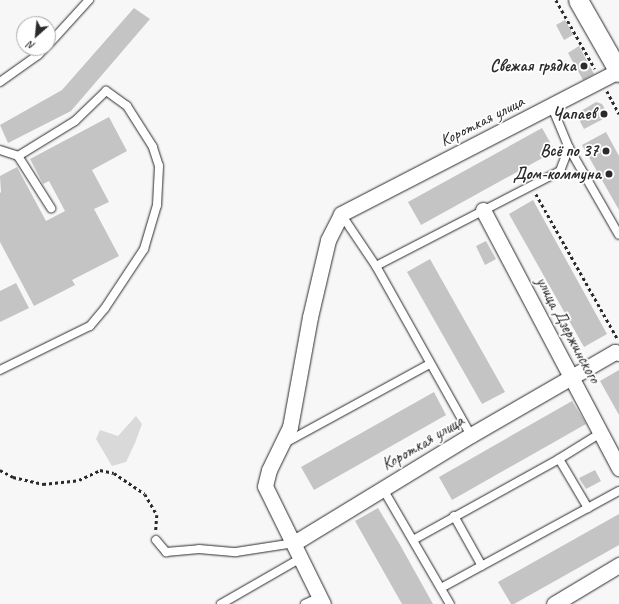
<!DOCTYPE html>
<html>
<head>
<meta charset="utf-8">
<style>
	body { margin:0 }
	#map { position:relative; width:619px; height:604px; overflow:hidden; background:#f7f7f7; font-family:Caveat,sans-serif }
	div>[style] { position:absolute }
	.green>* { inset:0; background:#d9d9d9 }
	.building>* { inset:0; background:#c4c4c4 }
	.path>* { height:2.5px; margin-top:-1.25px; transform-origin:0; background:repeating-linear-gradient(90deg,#2b2b2b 0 3px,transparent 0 6px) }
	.roads { filter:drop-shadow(0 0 1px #2b2b2b) drop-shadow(0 0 1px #2b2b2b) }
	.service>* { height:8px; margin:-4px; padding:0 4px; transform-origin:4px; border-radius:4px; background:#fff }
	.minor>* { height:15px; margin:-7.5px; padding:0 7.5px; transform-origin:7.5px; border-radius:7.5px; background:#fff }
	.tertiary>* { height:19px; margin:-9.5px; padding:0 9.5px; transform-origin:9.5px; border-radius:9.5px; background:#fff }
	.dots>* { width:11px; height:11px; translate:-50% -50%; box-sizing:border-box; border:2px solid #fff; border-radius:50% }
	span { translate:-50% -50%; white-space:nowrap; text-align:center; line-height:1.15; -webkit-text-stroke:3.5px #fff; paint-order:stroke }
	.poi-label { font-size:17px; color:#2b2b2b; font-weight:700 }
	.right { translate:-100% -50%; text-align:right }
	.street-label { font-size:17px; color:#2b2b2b }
	.north { position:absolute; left:16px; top:16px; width:40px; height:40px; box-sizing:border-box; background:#fff; border:1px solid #aaa; border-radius:50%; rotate:207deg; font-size:11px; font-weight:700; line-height:16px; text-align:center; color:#2b2b2b }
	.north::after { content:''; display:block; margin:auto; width:14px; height:18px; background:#2b2b2b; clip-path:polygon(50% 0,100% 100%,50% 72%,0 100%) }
</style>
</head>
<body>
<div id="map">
	<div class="green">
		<div style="clip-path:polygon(136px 416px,142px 424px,135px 443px,126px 462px,112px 466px,96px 439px,100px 430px,118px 436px)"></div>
	</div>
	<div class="building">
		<div style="clip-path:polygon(134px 8px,150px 19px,71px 111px,8px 143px,0 125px,62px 90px)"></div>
		<div style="clip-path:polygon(565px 20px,573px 35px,564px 40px,556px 25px)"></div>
		<div style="clip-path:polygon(579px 46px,594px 74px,583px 80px,568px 53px)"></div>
		<div style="clip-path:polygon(596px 102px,602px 104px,609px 116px,584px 129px,576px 114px)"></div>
		<div style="clip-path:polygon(109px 117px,127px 151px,92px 170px,109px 202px,94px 209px,119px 256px,72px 280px,75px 285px,34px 306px,0 242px,0 193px,1px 192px,0 176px,17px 167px,46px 221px,65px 211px,49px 181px,43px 184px,30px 159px)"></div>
		<div style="clip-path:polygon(542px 128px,555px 151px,421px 225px,408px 202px)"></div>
		<div style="clip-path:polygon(606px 132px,619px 156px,619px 210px,582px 145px)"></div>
		<div style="clip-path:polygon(533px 200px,607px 334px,584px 347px,509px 214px)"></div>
		<div style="clip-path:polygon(486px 241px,496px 259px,485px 265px,476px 246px)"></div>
		<div style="clip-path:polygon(430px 259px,505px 392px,482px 404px,407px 272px)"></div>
		<div style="clip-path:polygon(16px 283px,29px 308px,0 322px,0 291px)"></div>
		<div style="clip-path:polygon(619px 370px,619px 415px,600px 381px)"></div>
		<div style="clip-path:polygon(434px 392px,446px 415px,314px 490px,301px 467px)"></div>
		<div style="clip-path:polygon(572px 401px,586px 424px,452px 500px,439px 477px)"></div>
		<div style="clip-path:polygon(595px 470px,601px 481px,586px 489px,579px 478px)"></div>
		<div style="clip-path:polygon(378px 508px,399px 543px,433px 604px,402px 604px,355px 521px)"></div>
		<div style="clip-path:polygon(619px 514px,619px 545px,514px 604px,511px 604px,498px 582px)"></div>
	</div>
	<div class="path">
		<div style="left:556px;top:0;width:79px;rotate:60.5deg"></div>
		<div style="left:607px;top:91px;width:26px;rotate:62deg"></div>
		<div style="left:536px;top:194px;width:165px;rotate:60.6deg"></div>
		<div style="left:0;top:470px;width:15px;rotate:28deg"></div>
		<div style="left:13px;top:477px;width:31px;rotate:13deg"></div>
		<div style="left:43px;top:484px;width:36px;rotate:-6deg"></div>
		<div style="left:79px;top:480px;width:23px;rotate:-25deg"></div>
		<div style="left:100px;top:470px;width:14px;rotate:12deg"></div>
		<div style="left:114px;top:473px;width:37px;rotate:34deg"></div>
		<div style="left:145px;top:494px;width:24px;rotate:60deg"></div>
		<div style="left:157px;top:515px;width:16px;rotate:94deg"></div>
	</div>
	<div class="roads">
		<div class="service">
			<div style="left:48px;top:45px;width:61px;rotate:-47.7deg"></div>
			<div style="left:0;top:82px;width:47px;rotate:-35.4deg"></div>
			<div style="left:38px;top:55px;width:10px;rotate:-45deg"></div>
			<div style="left:569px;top:148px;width:100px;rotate:60.1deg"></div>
			<div style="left:0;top:150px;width:19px;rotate:18deg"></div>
			<div style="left:18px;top:156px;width:62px;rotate:57.6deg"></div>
			<div style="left:341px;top:214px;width:63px;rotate:56.1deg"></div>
			<div style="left:376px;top:266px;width:194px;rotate:60.7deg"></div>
			<div style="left:376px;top:266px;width:207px;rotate:-27.3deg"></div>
			<div style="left:560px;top:171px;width:25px;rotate:-69deg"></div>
			<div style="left:569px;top:148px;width:44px;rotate:-112.5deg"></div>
			<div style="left:0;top:370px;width:100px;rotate:-26.1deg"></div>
			<div style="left:90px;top:326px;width:23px;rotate:-50deg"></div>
			<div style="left:105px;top:308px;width:71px;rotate:-56.5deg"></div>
			<div style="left:144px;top:249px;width:46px;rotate:-73.5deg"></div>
			<div style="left:157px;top:205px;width:39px;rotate:-87deg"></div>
			<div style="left:159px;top:166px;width:20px;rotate:-108deg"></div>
			<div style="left:153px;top:147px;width:49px;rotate:-122.4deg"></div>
			<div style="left:127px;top:106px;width:26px;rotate:-144deg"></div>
			<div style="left:106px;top:91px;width:43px;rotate:135.9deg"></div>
			<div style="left:75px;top:121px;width:67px;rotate:148.4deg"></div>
			<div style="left:283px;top:444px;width:167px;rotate:-28.6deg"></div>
			<div style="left:559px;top:459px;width:57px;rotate:59.4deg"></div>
			<div style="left:383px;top:489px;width:133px;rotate:59.8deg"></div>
			<div style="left:454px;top:516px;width:57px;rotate:60.8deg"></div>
			<div style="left:156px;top:540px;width:16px;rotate:50deg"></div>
			<div style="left:166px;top:552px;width:33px;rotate:-5deg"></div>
			<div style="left:199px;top:549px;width:37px;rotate:5deg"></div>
			<div style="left:236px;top:552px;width:59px;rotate:-8.8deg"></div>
			<div style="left:413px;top:540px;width:167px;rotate:-29deg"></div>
			<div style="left:559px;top:459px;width:47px;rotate:-32deg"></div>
			<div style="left:441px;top:588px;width:203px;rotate:-28.6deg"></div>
			<div style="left:221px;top:604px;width:92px;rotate:-29.9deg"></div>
			<div style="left:305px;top:604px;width:17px;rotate:-25deg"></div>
		</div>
		<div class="minor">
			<div style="left:483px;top:210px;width:292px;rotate:62.2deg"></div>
			<div style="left:294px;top:543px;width:207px;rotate:-31.4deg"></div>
			<div style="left:471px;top:435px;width:166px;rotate:-30deg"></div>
			<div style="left:615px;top:352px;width:4px;rotate:14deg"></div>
			<div style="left:323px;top:604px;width:131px;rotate:-116.2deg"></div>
			<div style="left:265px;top:486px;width:16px;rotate:-76deg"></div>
			<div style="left:269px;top:470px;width:48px;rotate:-64deg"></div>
			<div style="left:290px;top:427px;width:112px;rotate:-79.7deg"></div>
			<div style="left:310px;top:317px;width:79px;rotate:-76.8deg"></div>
			<div style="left:328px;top:240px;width:29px;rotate:-63deg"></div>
			<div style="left:341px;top:214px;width:312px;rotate:-27.3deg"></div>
			<div style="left:554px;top:604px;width:76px;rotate:-31deg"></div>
		</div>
		<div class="tertiary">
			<div style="left:578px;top:0;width:83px;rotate:60.3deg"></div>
		</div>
	</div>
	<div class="dots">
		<div style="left:584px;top:66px;background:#2b2b2b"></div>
		<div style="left:604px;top:114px;background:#2b2b2b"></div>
		<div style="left:606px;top:151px;background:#2b2b2b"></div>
		<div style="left:609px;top:174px;background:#2b2b2b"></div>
	</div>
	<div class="poi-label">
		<span class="right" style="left:576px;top:66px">Свежая грядка</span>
		<span class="right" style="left:596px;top:114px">Чапаев</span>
		<span class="right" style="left:598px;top:151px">Всё по 37</span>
		<span class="right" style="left:601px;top:174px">Дом-коммуна</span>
	</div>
	<div class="street-label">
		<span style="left:482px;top:121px;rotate:-27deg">Короткая улица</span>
		<span style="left:568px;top:330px;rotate:62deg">улица Дзержинского</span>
		<span style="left:423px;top:443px;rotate:-31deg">Короткая улица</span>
	</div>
	<div class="north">N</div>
</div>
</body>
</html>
